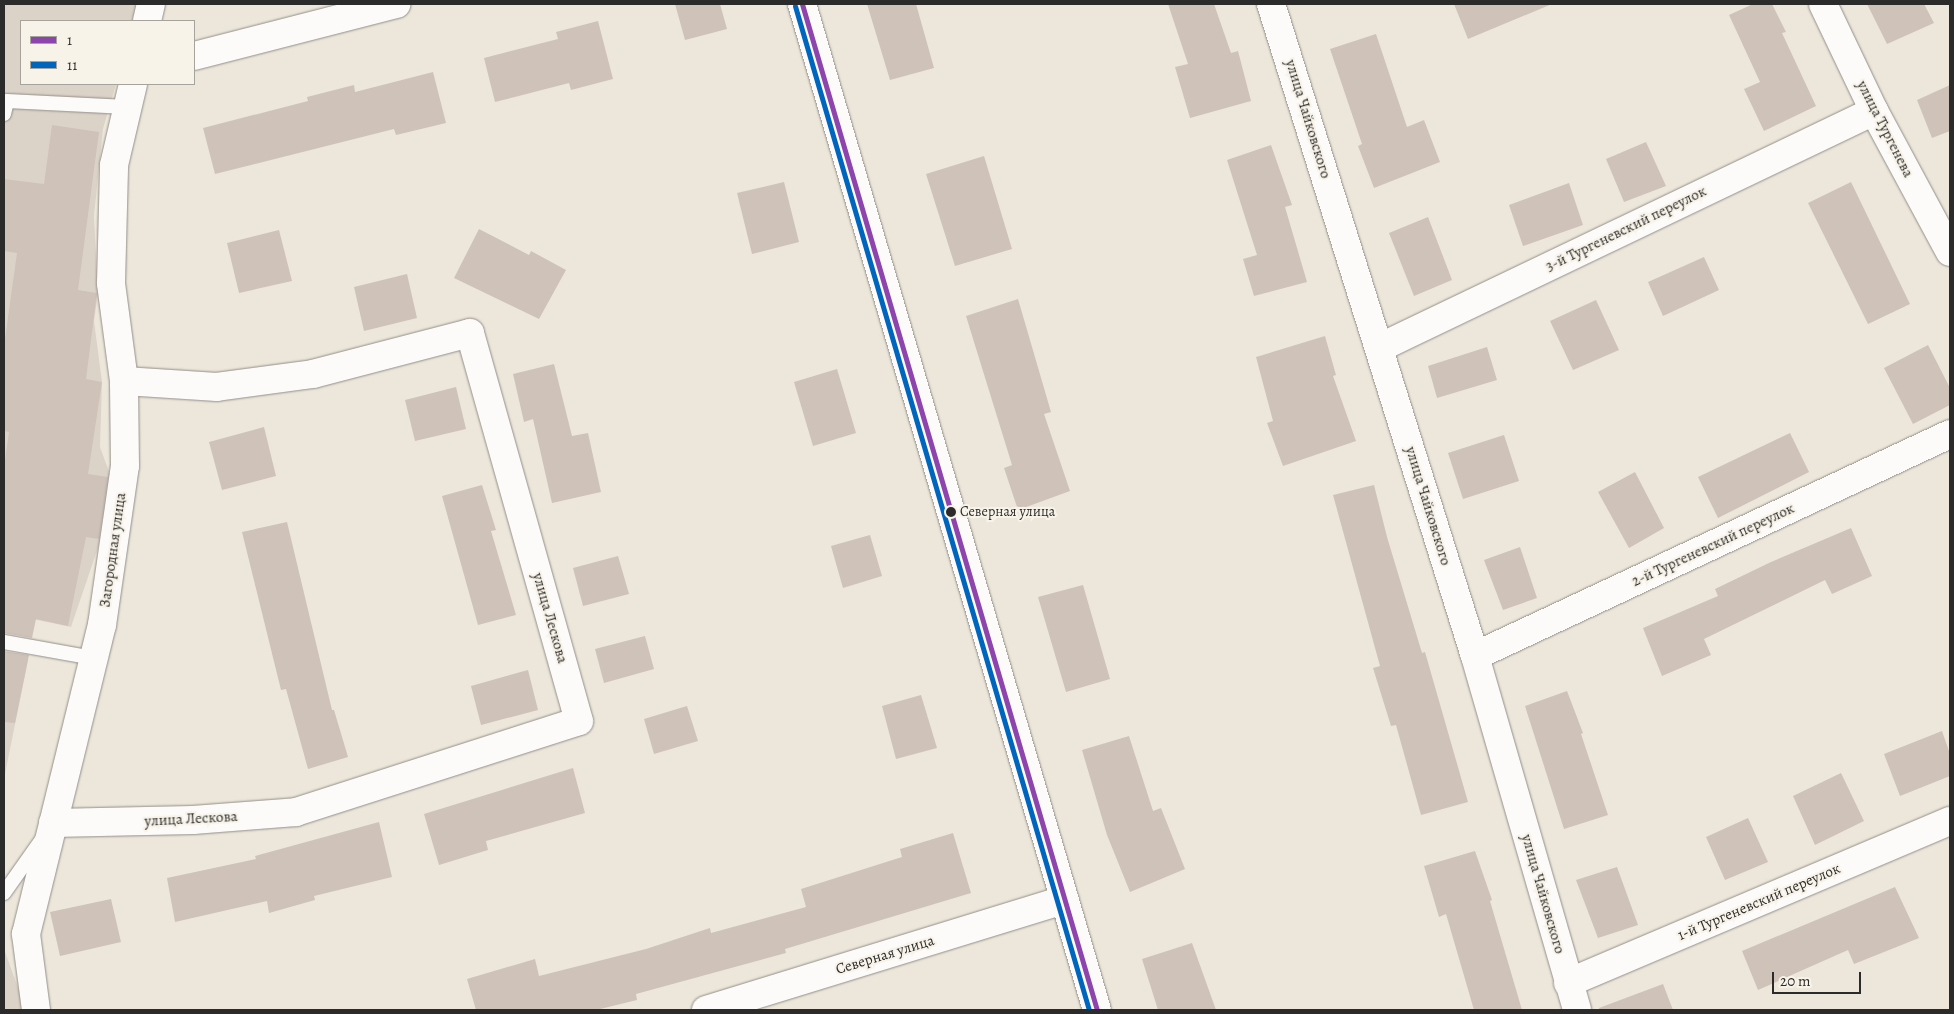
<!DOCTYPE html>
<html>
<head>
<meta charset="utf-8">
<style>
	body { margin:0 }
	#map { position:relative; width:1954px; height:1014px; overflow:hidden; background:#ede7db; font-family:Alegreya,serif }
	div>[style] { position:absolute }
	.industrial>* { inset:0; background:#dcd3c8 }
	.building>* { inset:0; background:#cec2b9 }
	.roads { filter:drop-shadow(0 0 1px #928f89) drop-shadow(0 0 1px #928f89) }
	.lane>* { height:14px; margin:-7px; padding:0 7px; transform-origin:7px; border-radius:7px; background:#fcfbfa }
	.street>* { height:28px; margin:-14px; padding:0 14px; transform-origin:14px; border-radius:14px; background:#fcfbfa }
	.secondary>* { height:28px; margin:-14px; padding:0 14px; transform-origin:14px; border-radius:14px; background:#fcfbfa }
	.bus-1>* { height:5px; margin:-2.5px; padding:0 2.5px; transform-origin:2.5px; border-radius:2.5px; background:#8e44ad }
	.bus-2>* { height:5px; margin:-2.5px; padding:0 2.5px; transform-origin:2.5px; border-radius:2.5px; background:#0065bd }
	.dots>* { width:14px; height:14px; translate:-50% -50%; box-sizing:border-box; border:2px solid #f7f3e8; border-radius:50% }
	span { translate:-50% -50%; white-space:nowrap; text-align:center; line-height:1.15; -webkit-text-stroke:4px #f7f3e8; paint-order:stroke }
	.bus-label { font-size:14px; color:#2b2b2b }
	.left { translate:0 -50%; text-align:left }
	.street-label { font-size:15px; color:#2b2b2b }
	.frame { position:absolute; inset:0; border:5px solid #2b2b2b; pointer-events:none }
	.legend { position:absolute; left:20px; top:20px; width:175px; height:65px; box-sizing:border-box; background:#f7f3e8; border:1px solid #a5a39c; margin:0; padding:6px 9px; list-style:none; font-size:15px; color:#2b2b2b }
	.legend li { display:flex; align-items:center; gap:10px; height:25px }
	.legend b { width:25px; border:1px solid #a5a39c }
	.scale { position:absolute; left:1772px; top:972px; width:89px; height:22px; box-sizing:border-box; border:2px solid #2b2b2b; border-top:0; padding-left:6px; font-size:15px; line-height:18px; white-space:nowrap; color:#2b2b2b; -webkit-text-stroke:4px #f7f3e8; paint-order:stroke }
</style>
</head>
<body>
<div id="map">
	<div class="industrial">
		<div style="clip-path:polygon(4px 4px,136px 4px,133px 21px,21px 21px,21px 84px,116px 84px,103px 129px,94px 216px,98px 293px,94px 321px,102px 382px,100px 447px,111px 477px,101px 539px,71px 627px,4px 613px)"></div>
		<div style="clip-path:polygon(4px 654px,28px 660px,4px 779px)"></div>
		<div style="clip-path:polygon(4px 949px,21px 996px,24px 1010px,4px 1010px)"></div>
	</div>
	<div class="building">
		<div style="clip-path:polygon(675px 4px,720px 4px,727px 29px,685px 40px)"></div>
		<div style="clip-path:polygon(867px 4px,916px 4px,934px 68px,890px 80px)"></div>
		<div style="clip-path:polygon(1168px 4px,1214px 4px,1231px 53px,1238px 51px,1251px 101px,1190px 118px,1175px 67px,1188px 64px)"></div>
		<div style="clip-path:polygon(1454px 4px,1552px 4px,1468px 39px)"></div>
		<div style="clip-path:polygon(1753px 4px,1772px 4px,1786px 32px,1782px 33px,1816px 106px,1764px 131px,1744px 89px,1760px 82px,1729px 15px)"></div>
		<div style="clip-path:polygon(1867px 4px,1924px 4px,1934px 23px,1887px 44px)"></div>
		<div style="clip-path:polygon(598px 21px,613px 79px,571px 90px,569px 83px,495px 102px,484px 58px,558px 39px,556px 32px)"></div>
		<div style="clip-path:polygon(1376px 34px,1407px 127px,1424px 120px,1440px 162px,1374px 188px,1358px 146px,1362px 144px,1330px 49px)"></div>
		<div style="clip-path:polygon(433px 72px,446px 123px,396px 135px,394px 129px,215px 174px,203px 128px,308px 101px,307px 97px,354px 85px,355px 92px)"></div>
		<div style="clip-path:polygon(1950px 85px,1950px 131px,1932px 138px,1917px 100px)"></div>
		<div style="clip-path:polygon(52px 125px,99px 132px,78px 290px,97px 293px,86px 379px,102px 382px,88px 474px,108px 477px,99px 539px,86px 537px,68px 626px,36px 619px,32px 638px,4px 633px,4px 467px,9px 432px,4px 431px,4px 346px,17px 253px,4px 251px,4px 179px,44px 184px)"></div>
		<div style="clip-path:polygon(1646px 142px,1666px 186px,1624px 202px,1606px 159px)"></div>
		<div style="clip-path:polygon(1271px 145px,1292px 205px,1285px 207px,1307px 282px,1254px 296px,1243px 259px,1257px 255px,1227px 160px)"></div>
		<div style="clip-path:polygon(984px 156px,1012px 249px,955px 266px,926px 174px)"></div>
		<div style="clip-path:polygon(784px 182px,799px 242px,752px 254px,737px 193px)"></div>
		<div style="clip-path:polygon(1851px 182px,1910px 304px,1868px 324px,1808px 203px)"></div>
		<div style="clip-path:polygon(1569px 183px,1583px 225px,1523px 246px,1509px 205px)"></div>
		<div style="clip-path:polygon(1428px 217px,1452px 280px,1414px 296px,1389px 233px)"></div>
		<div style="clip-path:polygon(479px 229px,529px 255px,531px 251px,566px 270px,539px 319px,454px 278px)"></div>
		<div style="clip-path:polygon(279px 230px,292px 281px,239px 293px,227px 243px)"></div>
		<div style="clip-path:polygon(1704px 257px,1719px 290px,1663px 316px,1648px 282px)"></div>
		<div style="clip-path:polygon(407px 274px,417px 318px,364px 331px,354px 287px)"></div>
		<div style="clip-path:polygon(1018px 299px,1051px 412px,1044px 414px,1070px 491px,1018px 510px,1004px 468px,1012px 465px,966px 316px)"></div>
		<div style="clip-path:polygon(1596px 300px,1619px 350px,1573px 370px,1550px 321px)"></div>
		<div style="clip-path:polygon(1325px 336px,1336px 375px,1333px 376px,1356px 441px,1283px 466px,1267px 423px,1273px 421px,1256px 357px)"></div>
		<div style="clip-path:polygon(1928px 345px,1950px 388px,1950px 405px,1913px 424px,1884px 368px)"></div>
		<div style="clip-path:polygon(1487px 347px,1497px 380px,1437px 398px,1428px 366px)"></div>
		<div style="clip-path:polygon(554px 364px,572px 436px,588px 433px,601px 492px,552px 503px,533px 419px,524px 422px,513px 374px)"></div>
		<div style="clip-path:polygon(837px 369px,856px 433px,813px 446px,794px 382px)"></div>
		<div style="clip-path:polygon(456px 387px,466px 429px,415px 441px,405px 400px)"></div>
		<div style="clip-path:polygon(264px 427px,276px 476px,222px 490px,209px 442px)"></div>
		<div style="clip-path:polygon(1790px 433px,1809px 472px,1718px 518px,1698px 477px)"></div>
		<div style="clip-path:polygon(1504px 435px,1519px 481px,1463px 499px,1448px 453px)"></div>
		<div style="clip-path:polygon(1635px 472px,1664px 528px,1629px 548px,1598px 492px)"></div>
		<div style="clip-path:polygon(482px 485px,496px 530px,491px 531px,516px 615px,478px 625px,442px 496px)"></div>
		<div style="clip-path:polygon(1374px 485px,1387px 537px,1422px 653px,1425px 652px,1468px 802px,1421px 815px,1396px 725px,1391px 726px,1373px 668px,1380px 666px,1333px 495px)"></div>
		<div style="clip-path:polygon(287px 522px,332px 710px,334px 710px,348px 757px,308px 769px,286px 689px,281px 690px,242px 532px)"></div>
		<div style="clip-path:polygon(1851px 528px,1872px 576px,1832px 594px,1825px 580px,1704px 639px,1711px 655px,1662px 676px,1643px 628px,1718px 596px,1715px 589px,1771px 562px)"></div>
		<div style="clip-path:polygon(870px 535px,882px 576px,843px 588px,831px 546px)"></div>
		<div style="clip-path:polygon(1520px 547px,1537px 598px,1503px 610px,1484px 560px)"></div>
		<div style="clip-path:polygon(618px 556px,629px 594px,583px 606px,573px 568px)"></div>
		<div style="clip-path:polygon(1083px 585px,1110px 679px,1066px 692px,1038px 597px)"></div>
		<div style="clip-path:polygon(645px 636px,654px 669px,604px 683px,595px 649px)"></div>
		<div style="clip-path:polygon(4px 651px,29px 655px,15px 723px,4px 722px)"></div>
		<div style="clip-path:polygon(528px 670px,538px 710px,481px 725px,471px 686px)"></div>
		<div style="clip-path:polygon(1567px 691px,1583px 733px,1581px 734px,1608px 815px,1564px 829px,1525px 706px)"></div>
		<div style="clip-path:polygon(921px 695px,937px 748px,896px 759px,882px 706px)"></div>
		<div style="clip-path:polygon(687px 706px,698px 741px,654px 754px,644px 719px)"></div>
		<div style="clip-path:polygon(1942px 731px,1950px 754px,1950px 776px,1900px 796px,1884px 754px)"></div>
		<div style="clip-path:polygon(1129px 736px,1153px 811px,1161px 808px,1185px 869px,1130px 892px,1107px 835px,1082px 750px)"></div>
		<div style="clip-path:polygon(573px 768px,585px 813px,486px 841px,488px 850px,439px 865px,424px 814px)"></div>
		<div style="clip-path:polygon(1841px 773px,1864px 821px,1815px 845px,1793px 796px)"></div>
		<div style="clip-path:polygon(1748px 818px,1768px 862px,1725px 880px,1706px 837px)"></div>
		<div style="clip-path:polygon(379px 822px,392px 877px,314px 896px,315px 900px,269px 913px,267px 901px,175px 922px,167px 878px,256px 859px,255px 856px)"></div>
		<div style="clip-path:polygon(953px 833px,971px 893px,785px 949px,786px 953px,636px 994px,637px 1000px,596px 1010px,476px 1010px,467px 979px,535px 959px,539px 976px,646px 949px,710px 928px,711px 933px,806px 907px,801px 889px,902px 857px,900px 849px)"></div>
		<div style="clip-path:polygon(1475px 851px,1492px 900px,1490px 901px,1522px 1010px,1474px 1010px,1446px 914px,1439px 917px,1424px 866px)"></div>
		<div style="clip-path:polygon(1617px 867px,1638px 925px,1598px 938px,1576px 880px)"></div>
		<div style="clip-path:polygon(1895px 887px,1919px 938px,1854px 964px,1848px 950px,1758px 990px,1742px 951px)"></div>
		<div style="clip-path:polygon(111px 899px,121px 942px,60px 956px,50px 912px)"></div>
		<div style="clip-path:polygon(1192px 943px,1216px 1010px,1158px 1010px,1142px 959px)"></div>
		<div style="clip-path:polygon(1663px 984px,1673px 1010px,1599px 1010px,1599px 1008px)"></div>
	</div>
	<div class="roads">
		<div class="lane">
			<div style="left:4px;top:114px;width:13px;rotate:-77deg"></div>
			<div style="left:7px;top:101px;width:120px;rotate:2.9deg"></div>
			<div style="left:4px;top:642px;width:90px;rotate:10.2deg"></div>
			<div style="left:4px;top:893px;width:67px;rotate:-54.7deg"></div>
		</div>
		<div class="street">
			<div style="left:1271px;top:4px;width:683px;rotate:72.63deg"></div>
			<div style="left:1475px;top:656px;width:368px;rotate:73.9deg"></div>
			<div style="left:1823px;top:4px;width:119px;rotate:64.5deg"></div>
			<div style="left:1874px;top:111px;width:160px;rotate:61.7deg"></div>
			<div style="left:147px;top:21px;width:17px;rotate:-77deg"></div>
			<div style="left:194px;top:56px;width:209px;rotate:-14.4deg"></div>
			<div style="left:1379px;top:348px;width:549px;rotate:-25.58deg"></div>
			<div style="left:1475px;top:656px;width:524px;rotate:-25.05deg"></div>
			<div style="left:53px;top:823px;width:140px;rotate:-1.2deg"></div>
			<div style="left:193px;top:820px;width:103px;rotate:-4.4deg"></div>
			<div style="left:296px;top:812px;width:297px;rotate:-17.8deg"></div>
			<div style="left:579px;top:721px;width:403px;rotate:-105.7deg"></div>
			<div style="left:470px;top:333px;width:162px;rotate:165.4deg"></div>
			<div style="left:313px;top:374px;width:97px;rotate:172.3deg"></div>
			<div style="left:217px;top:387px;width:93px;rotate:-176.3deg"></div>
			<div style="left:1568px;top:983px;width:415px;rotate:-23deg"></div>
			<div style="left:36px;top:1010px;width:77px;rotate:-97.5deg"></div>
			<div style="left:26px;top:934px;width:318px;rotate:-76.2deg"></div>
			<div style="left:102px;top:625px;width:161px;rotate:-81.8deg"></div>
			<div style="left:125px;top:466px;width:85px;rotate:-90.7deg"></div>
			<div style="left:124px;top:381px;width:99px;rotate:-97.6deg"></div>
			<div style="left:111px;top:283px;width:118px;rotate:-88.5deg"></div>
			<div style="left:114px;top:165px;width:83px;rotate:-76.8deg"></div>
			<div style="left:706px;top:1010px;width:375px;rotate:-17.1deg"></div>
		</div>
		<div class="secondary">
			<div style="left:802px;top:4px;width:1048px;rotate:73.66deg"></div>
		</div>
	</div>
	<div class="bus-1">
		<div style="left:802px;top:4px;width:1048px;rotate:73.66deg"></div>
	</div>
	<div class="bus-2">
		<div style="left:795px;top:6px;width:1046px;rotate:73.68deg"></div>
	</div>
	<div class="dots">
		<div style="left:951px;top:512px;background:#2b2b2b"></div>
	</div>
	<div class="bus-label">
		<span class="left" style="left:960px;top:512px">Северная улица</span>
	</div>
	<div class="street-label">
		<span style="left:1308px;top:119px;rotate:73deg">улица Чайковского</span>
		<span style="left:1885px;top:129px;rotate:63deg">улица Тургенева</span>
		<span style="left:1626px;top:229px;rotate:-26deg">3-й Тургеневский переулок</span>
		<span style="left:1428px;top:506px;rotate:73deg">улица Чайковского</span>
		<span style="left:1713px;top:545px;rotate:-25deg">2-й Тургеневский переулок</span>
		<span style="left:113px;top:550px;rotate:-82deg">Загородная улица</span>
		<span style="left:550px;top:618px;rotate:74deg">улица Лескова</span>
		<span style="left:191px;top:819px;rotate:-3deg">улица Лескова</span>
		<span style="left:1543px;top:894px;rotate:74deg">улица Чайковского</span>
		<span style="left:1759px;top:902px;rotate:-23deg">1-й Тургеневский переулок</span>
		<span style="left:885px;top:955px;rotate:-17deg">Северная улица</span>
	</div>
	<div class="frame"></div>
	<ul class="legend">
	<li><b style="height:6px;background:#8e44ad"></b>1</li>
	<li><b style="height:6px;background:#0065bd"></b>11</li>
	</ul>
	<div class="scale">20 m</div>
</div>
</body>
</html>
